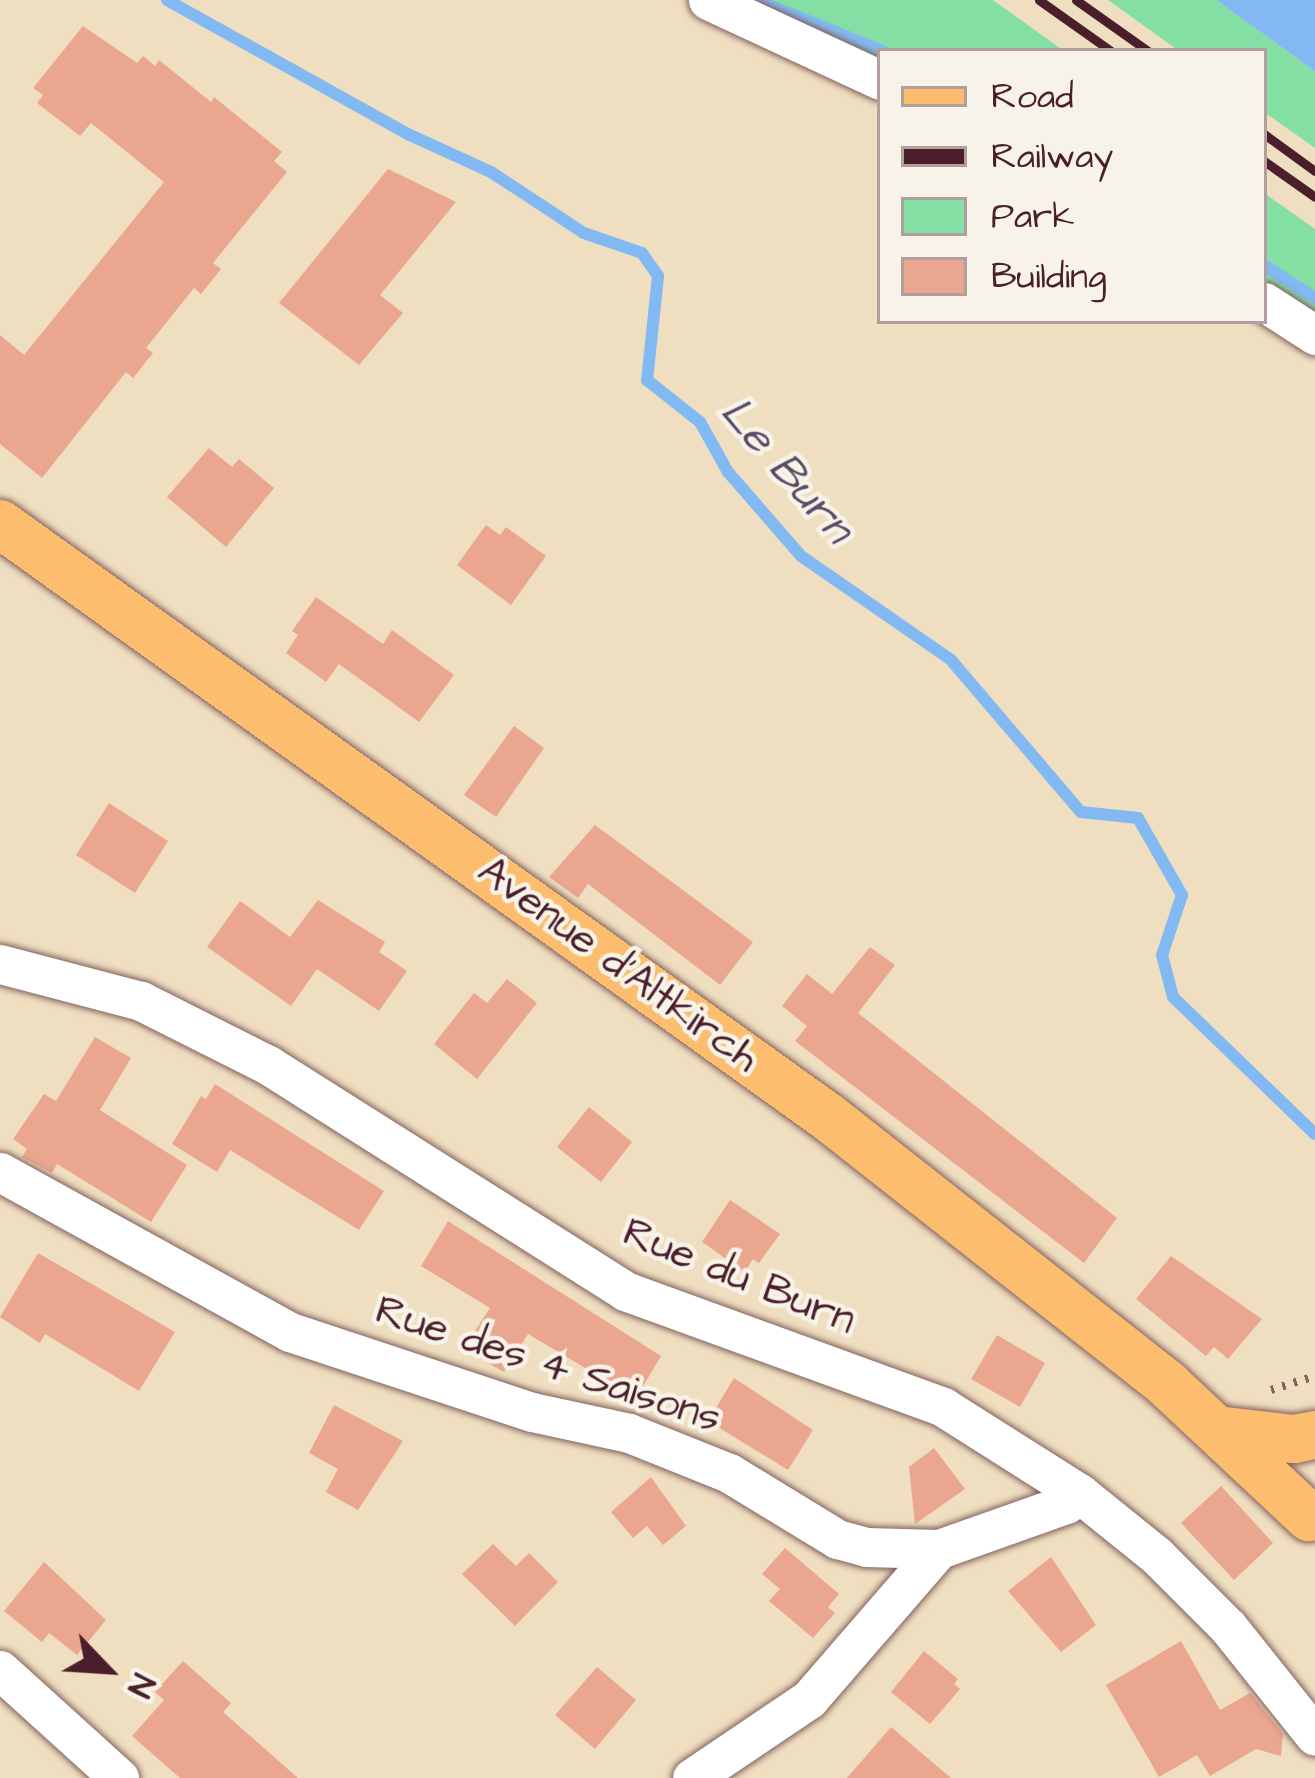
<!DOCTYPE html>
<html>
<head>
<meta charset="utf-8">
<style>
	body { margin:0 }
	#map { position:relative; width:1315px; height:1778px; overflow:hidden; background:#efdfc0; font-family:"Architects Daughter",sans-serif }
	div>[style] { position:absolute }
	.green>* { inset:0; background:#84dfa5 }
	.water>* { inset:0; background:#83b9f2 }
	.stream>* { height:12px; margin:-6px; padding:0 6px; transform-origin:6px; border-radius:6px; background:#83b9f2 }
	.building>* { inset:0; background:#eba68f }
	.path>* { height:8px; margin-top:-4px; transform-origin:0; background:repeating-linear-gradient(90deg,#84625f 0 3px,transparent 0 12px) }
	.roads { filter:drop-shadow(0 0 3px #84625f) drop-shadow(0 0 3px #84625f) }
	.minor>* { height:39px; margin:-19.5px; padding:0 19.5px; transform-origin:19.5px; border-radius:19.5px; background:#fff }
	.major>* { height:48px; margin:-24px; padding:0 24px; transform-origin:24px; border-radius:24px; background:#fcbd6f }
	.rail>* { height:9px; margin:-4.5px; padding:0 4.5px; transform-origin:4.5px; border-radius:4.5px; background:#4a1f2b }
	span { translate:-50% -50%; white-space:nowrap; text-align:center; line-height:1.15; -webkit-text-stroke:9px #f7f3e8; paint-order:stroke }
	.street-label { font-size:42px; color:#4a1f2b }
	.water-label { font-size:45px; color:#5b4d67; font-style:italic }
	.legend { position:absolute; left:877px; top:48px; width:390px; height:276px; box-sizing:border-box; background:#f7f3e8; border:3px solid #b29e9c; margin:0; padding:15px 21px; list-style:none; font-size:36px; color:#4a1f2b }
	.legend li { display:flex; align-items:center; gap:24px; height:60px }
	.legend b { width:60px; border:3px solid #b29e9c }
	.north { position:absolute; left:48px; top:1610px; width:120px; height:120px; -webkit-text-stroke:9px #f7f3e8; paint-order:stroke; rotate:115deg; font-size:33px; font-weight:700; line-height:48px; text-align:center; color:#4a1f2b }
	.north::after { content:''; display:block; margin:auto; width:42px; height:54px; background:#4a1f2b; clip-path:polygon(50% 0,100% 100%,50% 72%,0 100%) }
</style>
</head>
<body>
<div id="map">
	<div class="green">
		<div style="clip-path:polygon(720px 0,993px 0,1064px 51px,880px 51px,880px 69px)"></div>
		<div style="clip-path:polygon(1108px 0,1216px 0,1315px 71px,1315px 148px,1264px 112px,1264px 51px,1179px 51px)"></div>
		<div style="clip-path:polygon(1264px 193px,1315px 229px,1315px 319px,1264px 286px)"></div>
	</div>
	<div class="water">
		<div style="clip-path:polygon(1216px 0,1315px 0,1315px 71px)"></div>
	</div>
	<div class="stream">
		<div style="left:167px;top:0;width:278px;rotate:29.1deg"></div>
		<div style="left:410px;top:135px;width:89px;rotate:24.6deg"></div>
		<div style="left:491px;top:172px;width:111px;rotate:33.3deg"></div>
		<div style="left:584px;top:233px;width:61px;rotate:19deg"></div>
		<div style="left:642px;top:253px;width:28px;rotate:55deg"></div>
		<div style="left:658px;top:276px;width:105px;rotate:96deg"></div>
		<div style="left:647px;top:380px;width:68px;rotate:38.4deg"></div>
		<div style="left:700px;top:422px;width:57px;rotate:60.8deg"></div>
		<div style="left:728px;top:472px;width:111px;rotate:49deg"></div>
		<div style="left:801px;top:556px;width:183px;rotate:34.7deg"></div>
		<div style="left:951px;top:660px;width:200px;rotate:49.5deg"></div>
		<div style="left:1081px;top:812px;width:57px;rotate:6deg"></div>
		<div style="left:1138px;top:818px;width:89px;rotate:60.3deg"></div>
		<div style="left:1182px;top:895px;width:63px;rotate:108.4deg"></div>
		<div style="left:1162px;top:955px;width:43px;rotate:75.3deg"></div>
		<div style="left:1173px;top:997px;width:197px;rotate:44deg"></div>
		<div style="left:756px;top:0;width:137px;rotate:21.9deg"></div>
		<div style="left:1264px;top:265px;width:61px;rotate:32.9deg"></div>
	</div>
	<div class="building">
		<div style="clip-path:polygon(83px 26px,137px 63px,143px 56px,155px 66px,159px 60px,211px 102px,214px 97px,282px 152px,274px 161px,287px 172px,213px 263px,221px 269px,201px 294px,194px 288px,146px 348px,153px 353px,133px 378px,126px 372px,42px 478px,0 444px,0 335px,24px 355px,164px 182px,91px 123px,80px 136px,37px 103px,43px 95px,33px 88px)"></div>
		<div style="clip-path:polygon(388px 169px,456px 202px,380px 295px,403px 313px,359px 365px,279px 303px)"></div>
		<div style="clip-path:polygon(209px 448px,232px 467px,239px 459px,274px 488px,226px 547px,167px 497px)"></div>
		<div style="clip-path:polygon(486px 525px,500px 535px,506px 527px,546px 556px,511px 605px,457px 565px)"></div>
		<div style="clip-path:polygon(316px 597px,383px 644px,392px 630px,454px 675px,419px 722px,339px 664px,326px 682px,286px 653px,298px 635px,292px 631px)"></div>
		<div style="clip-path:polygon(514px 726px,544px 748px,496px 817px,464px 795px)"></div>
		<div style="clip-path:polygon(109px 803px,168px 841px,135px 893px,76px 855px)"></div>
		<div style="clip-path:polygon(595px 825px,753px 942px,720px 985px,588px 884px,578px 898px,549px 877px)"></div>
		<div style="clip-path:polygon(318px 900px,385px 942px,379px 952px,407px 971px,379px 1011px,317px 969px,291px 1006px,207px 947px,240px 901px,290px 937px)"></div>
		<div style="clip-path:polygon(870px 947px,895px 965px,858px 1013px,1117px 1218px,1084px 1263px,795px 1041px,807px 1026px,782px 1006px,807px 974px,832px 994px)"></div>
		<div style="clip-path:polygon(507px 979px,537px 1003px,477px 1079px,434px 1044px,474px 993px,487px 1003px)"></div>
		<div style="clip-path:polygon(95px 1037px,131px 1058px,100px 1110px,187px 1165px,151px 1222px,57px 1164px,52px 1173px,22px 1157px,27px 1149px,13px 1139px,44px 1094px,56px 1101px)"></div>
		<div style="clip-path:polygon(215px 1084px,384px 1191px,359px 1230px,230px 1150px,217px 1172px,172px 1144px,201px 1096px,206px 1099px)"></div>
		<div style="clip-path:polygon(589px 1107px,632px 1142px,601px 1182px,557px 1147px)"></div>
		<div style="clip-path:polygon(730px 1200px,780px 1234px,759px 1263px,753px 1259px,745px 1272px,702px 1242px)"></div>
		<div style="clip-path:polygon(448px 1221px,661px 1356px,636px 1398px,528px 1334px,504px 1372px,463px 1349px,490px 1308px,421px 1266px)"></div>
		<div style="clip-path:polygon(38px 1253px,175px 1332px,139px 1391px,45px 1334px,40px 1343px,0 1317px)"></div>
		<div style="clip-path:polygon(1171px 1256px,1262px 1319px,1228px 1359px,1214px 1347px,1206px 1356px,1136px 1299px)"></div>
		<div style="clip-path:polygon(997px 1335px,1045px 1363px,1020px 1407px,971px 1379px)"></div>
		<div style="clip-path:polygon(734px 1378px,813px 1430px,788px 1470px,708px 1421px)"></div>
		<div style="clip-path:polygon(334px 1405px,403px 1441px,358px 1510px,326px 1492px,338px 1469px,309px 1453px)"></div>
		<div style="clip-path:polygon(934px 1448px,965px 1489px,915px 1524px,909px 1467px)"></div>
		<div style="clip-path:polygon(651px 1477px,686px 1526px,663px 1545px,647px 1526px,633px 1538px,611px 1512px)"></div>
		<div style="clip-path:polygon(1221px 1486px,1273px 1543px,1234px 1580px,1181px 1523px)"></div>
		<div style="clip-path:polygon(493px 1544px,516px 1566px,529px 1553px,558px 1582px,515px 1626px,462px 1574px)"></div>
		<div style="clip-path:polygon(785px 1548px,839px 1594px,828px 1607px,835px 1613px,813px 1638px,769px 1601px,780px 1589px,762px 1574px)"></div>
		<div style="clip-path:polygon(1051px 1557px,1096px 1625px,1061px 1652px,1008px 1591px)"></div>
		<div style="clip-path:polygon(44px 1562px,106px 1620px,77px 1655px,49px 1633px,42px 1642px,4px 1611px)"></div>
		<div style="clip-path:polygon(1181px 1641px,1220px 1710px,1250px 1693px,1283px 1734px,1281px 1756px,1256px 1749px,1210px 1776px,1197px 1755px,1159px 1777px,1106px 1685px)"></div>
		<div style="clip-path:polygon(924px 1651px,958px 1679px,954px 1684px,960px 1689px,930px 1724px,891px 1692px)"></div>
		<div style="clip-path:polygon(183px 1661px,231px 1703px,223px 1712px,298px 1778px,180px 1778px,132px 1736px,164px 1700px,155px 1692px)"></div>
		<div style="clip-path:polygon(597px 1667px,636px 1700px,595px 1749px,555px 1715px)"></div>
		<div style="clip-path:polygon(891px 1727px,951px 1778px,847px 1778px)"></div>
	</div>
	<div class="path">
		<div style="left:1271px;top:1390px;width:46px;rotate:-17.7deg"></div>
	</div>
	<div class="roads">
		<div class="minor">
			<div style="left:708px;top:0;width:190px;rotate:24.9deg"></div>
			<div style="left:1264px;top:302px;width:61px;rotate:32.9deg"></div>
			<div style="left:0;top:964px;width:146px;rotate:14.7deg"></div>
			<div style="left:141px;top:1001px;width:142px;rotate:26.7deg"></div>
			<div style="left:268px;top:1065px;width:423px;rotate:32.3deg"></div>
			<div style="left:625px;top:1291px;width:338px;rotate:20deg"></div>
			<div style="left:943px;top:1407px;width:161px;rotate:32.3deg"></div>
			<div style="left:1079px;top:1493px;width:100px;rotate:38.9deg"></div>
			<div style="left:1157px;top:1556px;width:100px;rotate:45deg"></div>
			<div style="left:1228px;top:1627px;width:139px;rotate:51.4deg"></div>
			<div style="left:0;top:1172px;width:331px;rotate:28.9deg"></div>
			<div style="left:290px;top:1332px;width:255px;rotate:18.3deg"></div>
			<div style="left:532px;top:1412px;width:99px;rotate:12.2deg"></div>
			<div style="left:629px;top:1433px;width:108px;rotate:21.8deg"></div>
			<div style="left:729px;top:1473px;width:127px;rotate:31.4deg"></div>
			<div style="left:837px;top:1539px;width:30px;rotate:15deg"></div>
			<div style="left:866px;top:1547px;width:73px;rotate:1.6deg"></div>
			<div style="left:939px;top:1549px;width:135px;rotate:-19.5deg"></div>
			<div style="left:1066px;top:1504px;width:17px;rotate:-40deg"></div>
			<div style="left:0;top:1670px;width:161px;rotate:42.2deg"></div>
			<div style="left:692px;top:1778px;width:141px;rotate:-34deg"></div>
			<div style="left:809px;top:1699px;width:198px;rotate:-49.1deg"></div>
		</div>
		<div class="major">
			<div style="left:0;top:524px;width:1018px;rotate:35.61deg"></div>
			<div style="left:828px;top:1117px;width:432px;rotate:38.2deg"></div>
			<div style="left:1167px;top:1384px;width:195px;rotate:43.1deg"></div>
			<div style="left:1217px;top:1430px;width:78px;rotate:6.7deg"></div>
			<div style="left:1294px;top:1439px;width:21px;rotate:-11deg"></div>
		</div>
	</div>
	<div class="rail">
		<div style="left:1039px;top:0;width:88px;rotate:35.3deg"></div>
		<div style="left:1076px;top:0;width:88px;rotate:35.3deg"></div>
		<div style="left:1264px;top:134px;width:63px;rotate:36deg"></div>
		<div style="left:1264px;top:161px;width:62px;rotate:35.2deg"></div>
	</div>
	<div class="street-label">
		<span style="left:618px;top:965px;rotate:36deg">Avenue d'Altkirch</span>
		<span style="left:739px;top:1277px;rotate:22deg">Rue du Burn</span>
		<span style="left:548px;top:1365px;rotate:18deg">Rue des 4 Saisons</span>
	</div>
	<div class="water-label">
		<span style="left:786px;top:471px;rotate:49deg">Le Burn</span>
	</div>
	<ul class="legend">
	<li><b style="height:15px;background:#fcbd6f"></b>Road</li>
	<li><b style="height:15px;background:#4a1f2b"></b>Railway</li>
	<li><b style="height:33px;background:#84dfa5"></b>Park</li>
	<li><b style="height:33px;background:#eba68f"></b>Building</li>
	</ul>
	<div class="north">N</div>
</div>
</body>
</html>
